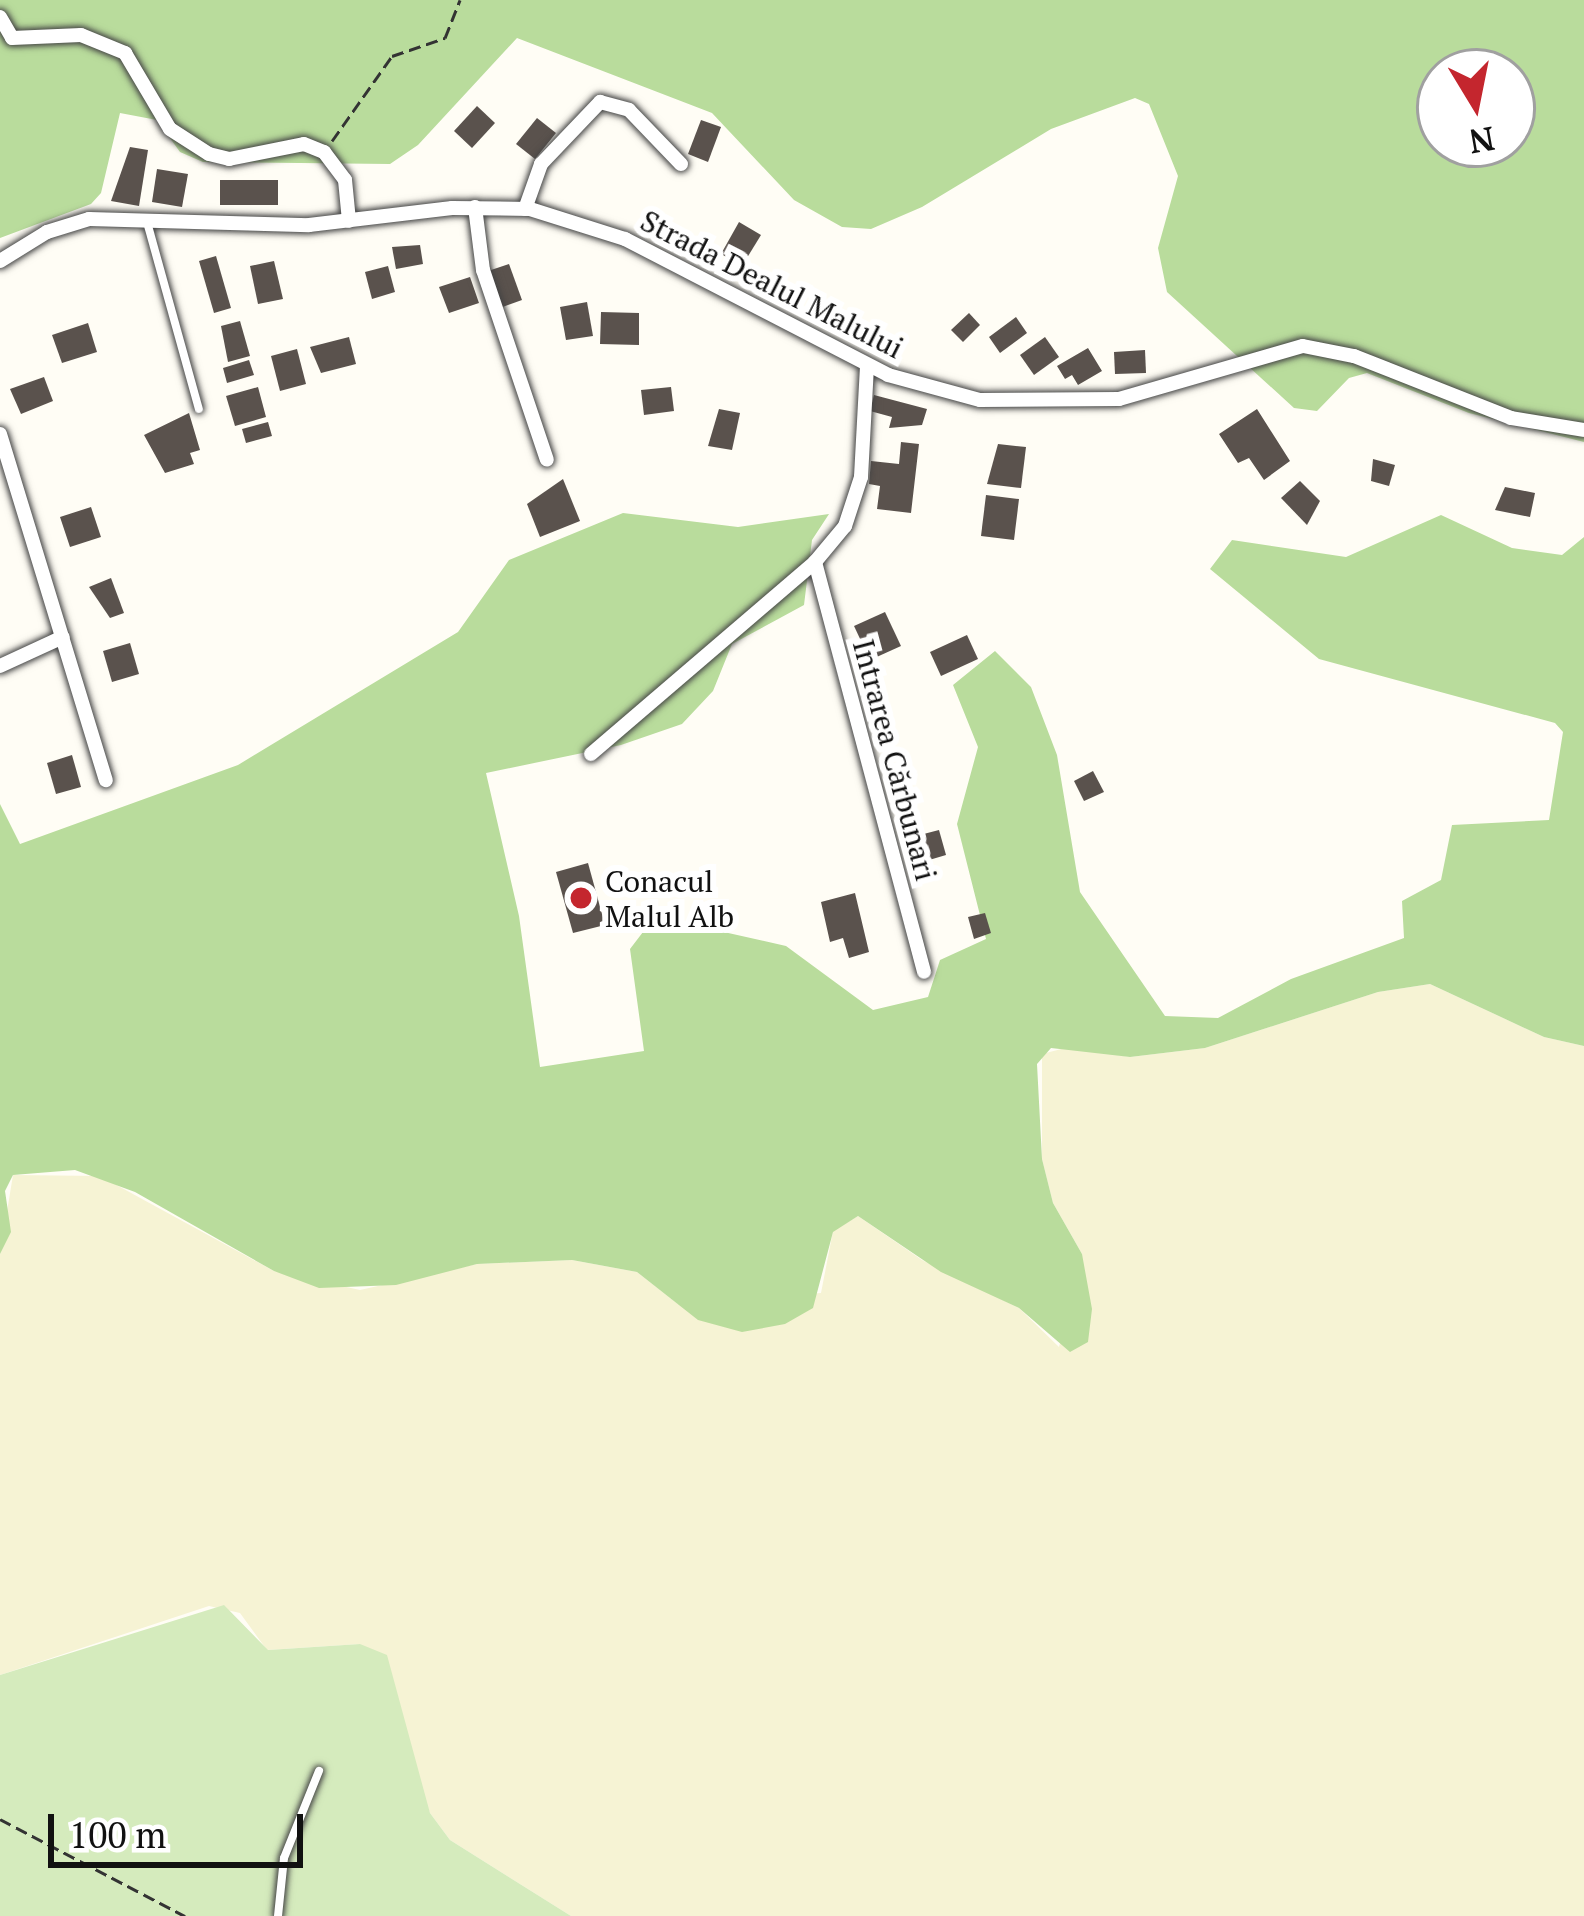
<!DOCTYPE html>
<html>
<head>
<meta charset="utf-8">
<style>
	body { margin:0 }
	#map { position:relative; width:1584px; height:1916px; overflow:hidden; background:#fffdf5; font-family:"PT Serif",serif }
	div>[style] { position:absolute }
	.farmland>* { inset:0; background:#f6f3d4 }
	.green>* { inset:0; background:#d5ebbd }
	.forest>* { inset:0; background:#b9dc9c }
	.building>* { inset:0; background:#5a524d }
	.path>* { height:3px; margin-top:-1.5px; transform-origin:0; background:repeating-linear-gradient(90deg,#333 0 12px,transparent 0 18px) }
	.roads { filter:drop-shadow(0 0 3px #444) drop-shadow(0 0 3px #444) }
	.service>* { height:8px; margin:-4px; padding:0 4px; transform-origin:4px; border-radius:4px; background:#fff }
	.minor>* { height:14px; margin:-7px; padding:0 7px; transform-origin:7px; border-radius:7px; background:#fff }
	.dots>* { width:33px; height:33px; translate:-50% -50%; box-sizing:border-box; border:6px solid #fff; border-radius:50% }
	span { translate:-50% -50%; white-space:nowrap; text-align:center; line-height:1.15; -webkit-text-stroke:12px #fff; paint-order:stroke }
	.street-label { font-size:30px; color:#111 }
	.poi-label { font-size:30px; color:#111 }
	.left { translate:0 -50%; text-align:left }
	.north { position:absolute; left:1416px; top:48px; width:120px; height:120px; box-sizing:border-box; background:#fff; border:3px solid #a0a0a0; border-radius:50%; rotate:170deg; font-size:33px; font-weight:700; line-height:48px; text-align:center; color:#111 }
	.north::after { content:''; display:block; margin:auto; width:42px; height:54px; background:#c4262e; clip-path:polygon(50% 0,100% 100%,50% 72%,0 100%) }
	.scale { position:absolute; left:48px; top:1814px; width:255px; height:54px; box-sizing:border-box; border:6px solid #111; border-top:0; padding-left:15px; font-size:36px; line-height:42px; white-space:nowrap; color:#111; -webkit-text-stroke:9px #fff; paint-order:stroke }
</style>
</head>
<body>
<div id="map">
	<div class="farmland">
		<div style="clip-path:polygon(1430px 984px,1544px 1037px,1584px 1046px,1584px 1916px,571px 1916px,450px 1840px,430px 1813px,360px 1644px,267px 1650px,240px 1613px,209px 1606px,0 1675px,0 1254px,13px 1175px,100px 1176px,274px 1271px,360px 1290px,477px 1264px,572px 1260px,637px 1272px,678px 1304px,821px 1293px,833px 1231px,858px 1216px,922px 1260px,1019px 1308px,1059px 1347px,1082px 1254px,1053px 1203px,1042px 1159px,1042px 1054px,1069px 1047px,1130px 1057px,1205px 1048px,1378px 992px)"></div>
	</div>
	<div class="green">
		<div style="clip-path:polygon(224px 1605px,268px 1650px,360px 1644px,387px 1655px,430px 1813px,450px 1840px,571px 1916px,0 1916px,0 1675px)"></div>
	</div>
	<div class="forest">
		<div style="clip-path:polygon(evenodd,0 0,1584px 0,1584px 442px,1469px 413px,1367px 373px,1349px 378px,1317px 411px,1294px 408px,1167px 292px,1158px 248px,1178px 176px,1149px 104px,1135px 98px,1051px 129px,922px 207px,871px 229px,842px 227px,794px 200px,712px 113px,517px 38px,418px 145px,390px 164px,203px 162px,180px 152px,157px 120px,120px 113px,101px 193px,91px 204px,0 238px,0 0,1440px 72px,1512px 72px,1512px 144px,1440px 144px,1440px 72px)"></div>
		<div style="clip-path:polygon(623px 513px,738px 527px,829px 514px,812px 540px,804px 605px,732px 644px,713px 691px,682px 724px,621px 745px,486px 773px,519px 916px,540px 1067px,644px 1051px,630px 949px,643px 932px,706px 928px,786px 946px,873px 1010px,928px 997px,940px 960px,986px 939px,957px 824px,978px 747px,953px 685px,995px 651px,1031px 687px,1057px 755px,1080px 892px,1165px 1016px,1218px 1018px,1291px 979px,1404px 938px,1402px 901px,1441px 880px,1452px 825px,1549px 820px,1563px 732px,1555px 723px,1319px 659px,1210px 569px,1232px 540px,1346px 557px,1441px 515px,1512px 548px,1562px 555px,1584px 537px,1584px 1046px,1544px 1037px,1430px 984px,1378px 992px,1205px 1048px,1130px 1057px,1051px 1048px,1037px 1064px,1042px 1159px,1053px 1203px,1082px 1254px,1092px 1309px,1088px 1342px,1070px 1352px,1019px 1308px,941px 1272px,858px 1216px,833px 1232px,813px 1308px,785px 1324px,742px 1332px,698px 1320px,637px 1272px,572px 1260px,477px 1264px,396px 1285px,319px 1288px,274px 1271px,135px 1192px,75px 1170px,13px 1175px,5px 1191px,11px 1232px,0 1254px,0 804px,20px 844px,238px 765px,458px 632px,509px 560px)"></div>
	</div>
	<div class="building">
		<div style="clip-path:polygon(477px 106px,495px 123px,472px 148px,454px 131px)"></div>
		<div style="clip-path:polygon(537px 118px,556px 133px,535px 159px,516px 144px)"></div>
		<div style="clip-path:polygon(701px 120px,721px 127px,708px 162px,688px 154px)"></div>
		<div style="clip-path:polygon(130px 147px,148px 150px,139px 206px,111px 201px)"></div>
		<div style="clip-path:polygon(157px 169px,188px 174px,182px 207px,152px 202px)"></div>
		<div style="clip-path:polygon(220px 180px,278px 180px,278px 205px,220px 205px)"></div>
		<div style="clip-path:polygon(739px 222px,761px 235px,742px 266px,721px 254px)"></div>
		<div style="clip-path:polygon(420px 245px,423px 264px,396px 269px,392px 247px)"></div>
		<div style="clip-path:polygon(216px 256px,231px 308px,214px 313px,199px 261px)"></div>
		<div style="clip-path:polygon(274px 261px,283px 299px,258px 304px,250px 266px)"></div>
		<div style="clip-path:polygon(509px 264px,522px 300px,500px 308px,488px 271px)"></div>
		<div style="clip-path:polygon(388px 266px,395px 292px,372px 299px,365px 272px)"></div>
		<div style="clip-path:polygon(470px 277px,479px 303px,449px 313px,439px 287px)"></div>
		<div style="clip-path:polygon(587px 302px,593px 336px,566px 340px,560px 307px)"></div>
		<div style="clip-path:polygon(601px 312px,639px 313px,639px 345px,600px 344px)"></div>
		<div style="clip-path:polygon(969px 313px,980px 325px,963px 342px,951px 330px)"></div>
		<div style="clip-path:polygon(1016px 317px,1027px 333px,1000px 353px,989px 337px)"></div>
		<div style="clip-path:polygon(240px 321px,250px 356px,228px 362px,221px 326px)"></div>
		<div style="clip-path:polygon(88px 323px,97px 352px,62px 363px,52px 335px)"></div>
		<div style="clip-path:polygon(349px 337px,356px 364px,321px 373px,310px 347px)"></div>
		<div style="clip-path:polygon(1045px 337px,1059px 357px,1034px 375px,1020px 355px)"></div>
		<div style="clip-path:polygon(1088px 348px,1102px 371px,1078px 385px,1072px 375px,1065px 379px,1057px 366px)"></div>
		<div style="clip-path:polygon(297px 349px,306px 384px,280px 391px,271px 356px)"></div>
		<div style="clip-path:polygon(1145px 350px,1146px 373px,1115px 374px,1114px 352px)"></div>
		<div style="clip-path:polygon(249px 360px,254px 375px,227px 383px,223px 368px)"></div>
		<div style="clip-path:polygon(44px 377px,53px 401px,21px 414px,10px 389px)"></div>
		<div style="clip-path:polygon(258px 387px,266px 417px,235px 426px,226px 396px)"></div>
		<div style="clip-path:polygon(671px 387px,674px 411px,644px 415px,641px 390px)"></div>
		<div style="clip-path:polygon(874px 395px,927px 409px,922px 425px,889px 428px,892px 417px,870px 411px)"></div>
		<div style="clip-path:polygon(719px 409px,740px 413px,732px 450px,708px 446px)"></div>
		<div style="clip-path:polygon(1257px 409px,1290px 461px,1264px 480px,1249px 458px,1238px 463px,1219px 434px)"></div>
		<div style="clip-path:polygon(189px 413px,200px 450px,190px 453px,194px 464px,165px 473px,144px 435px)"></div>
		<div style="clip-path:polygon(268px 422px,272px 436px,246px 443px,242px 429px)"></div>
		<div style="clip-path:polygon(901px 442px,919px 444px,911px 513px,877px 509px,880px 486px,869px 484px,871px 461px,899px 464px)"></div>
		<div style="clip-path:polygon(998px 444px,1026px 447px,1021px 488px,987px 484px)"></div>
		<div style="clip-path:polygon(1373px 459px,1395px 465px,1389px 486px,1371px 481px)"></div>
		<div style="clip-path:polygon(563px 479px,580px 521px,540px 537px,527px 504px)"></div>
		<div style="clip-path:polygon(1300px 481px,1320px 501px,1307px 525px,1281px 498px)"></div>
		<div style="clip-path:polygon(1505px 487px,1535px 493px,1530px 517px,1495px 510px)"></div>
		<div style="clip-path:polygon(986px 495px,1019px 499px,1014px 540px,981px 536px)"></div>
		<div style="clip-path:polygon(91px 507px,101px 537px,70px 547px,60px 517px)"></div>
		<div style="clip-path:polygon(111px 578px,124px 613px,110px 618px,89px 587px)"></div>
		<div style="clip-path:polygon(885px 612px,901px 646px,870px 660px,854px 626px)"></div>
		<div style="clip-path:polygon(967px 635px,978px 659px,941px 676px,930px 652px)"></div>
		<div style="clip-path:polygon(130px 643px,139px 674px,112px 682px,103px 651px)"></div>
		<div style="clip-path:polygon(72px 755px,81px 787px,56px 794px,47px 763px)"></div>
		<div style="clip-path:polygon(1093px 771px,1104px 792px,1084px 801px,1074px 781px)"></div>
		<div style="clip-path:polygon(939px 830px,946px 855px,919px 863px,912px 837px)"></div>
		<div style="clip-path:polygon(588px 863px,605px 925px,573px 933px,556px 872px)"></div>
		<div style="clip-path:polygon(855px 893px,869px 952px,849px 958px,843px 938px,830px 942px,821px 902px)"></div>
		<div style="clip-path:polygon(985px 913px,991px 933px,974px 939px,968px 917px)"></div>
	</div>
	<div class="path">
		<div style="left:332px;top:141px;width:104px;rotate:-54.8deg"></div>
		<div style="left:392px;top:56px;width:56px;rotate:-18.8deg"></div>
		<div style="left:445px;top:38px;width:41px;rotate:-68.5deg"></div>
		<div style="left:0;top:1819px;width:209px;rotate:27.7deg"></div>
	</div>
	<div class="roads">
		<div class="service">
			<div style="left:147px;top:222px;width:194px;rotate:74.5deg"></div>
			<div style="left:278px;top:1916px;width:58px;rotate:-84.1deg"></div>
			<div style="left:284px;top:1858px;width:94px;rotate:-68.1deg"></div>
		</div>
		<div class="minor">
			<div style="left:0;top:17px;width:24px;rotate:60deg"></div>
			<div style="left:12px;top:38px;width:69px;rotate:-2.5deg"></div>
			<div style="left:81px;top:35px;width:48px;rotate:22.2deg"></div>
			<div style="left:125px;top:53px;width:88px;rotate:59.4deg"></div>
			<div style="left:170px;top:129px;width:46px;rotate:32.7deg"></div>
			<div style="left:209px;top:154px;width:21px;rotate:14deg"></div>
			<div style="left:229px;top:159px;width:76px;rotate:-11.3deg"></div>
			<div style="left:304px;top:144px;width:22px;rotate:22deg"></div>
			<div style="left:324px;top:152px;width:35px;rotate:53deg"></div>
			<div style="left:345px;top:180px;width:41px;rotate:84.4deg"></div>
			<div style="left:475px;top:207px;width:64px;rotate:82.8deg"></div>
			<div style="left:483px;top:270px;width:200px;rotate:71.4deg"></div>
			<div style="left:525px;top:209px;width:48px;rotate:-70.4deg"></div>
			<div style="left:541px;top:164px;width:86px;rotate:-46.4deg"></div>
			<div style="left:600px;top:102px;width:30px;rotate:15deg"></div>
			<div style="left:629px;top:110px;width:75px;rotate:46.1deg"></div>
			<div style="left:0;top:261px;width:55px;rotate:-31.7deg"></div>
			<div style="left:47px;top:232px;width:44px;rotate:-17.2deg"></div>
			<div style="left:89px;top:219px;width:220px;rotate:1.6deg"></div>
			<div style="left:309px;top:225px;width:144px;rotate:-6.8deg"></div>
			<div style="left:452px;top:208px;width:78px;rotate:0.7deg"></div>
			<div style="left:530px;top:209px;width:100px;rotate:17.5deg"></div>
			<div style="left:625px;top:239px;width:296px;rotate:27.3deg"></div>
			<div style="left:888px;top:375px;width:95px;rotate:15.2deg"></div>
			<div style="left:980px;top:400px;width:139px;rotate:-0.4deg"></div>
			<div style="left:1119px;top:399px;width:191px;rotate:-16.1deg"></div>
			<div style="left:1303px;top:346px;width:52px;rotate:11.1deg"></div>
			<div style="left:1354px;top:356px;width:169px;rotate:21.5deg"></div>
			<div style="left:1511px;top:418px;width:74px;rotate:9.3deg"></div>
			<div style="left:0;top:434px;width:362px;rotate:73deg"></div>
			<div style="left:815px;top:562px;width:424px;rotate:75.1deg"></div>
			<div style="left:0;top:666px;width:69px;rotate:-24.7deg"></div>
			<div style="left:591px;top:754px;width:295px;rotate:-40.6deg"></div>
			<div style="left:815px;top:562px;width:47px;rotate:-50.2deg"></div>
			<div style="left:845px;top:526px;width:52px;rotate:-71.9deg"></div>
			<div style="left:861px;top:477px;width:111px;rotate:-86.9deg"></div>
		</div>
	</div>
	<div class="dots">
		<div style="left:581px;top:898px;background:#c4262e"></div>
	</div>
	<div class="street-label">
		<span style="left:772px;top:284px;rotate:27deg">Strada Dealul Malului</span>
		<span style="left:895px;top:760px;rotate:75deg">Intrarea Cărbunari</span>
	</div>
	<div class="poi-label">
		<span class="left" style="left:605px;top:898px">Conacul<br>Malul Alb</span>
	</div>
	<div class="north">N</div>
	<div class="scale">100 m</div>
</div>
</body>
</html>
